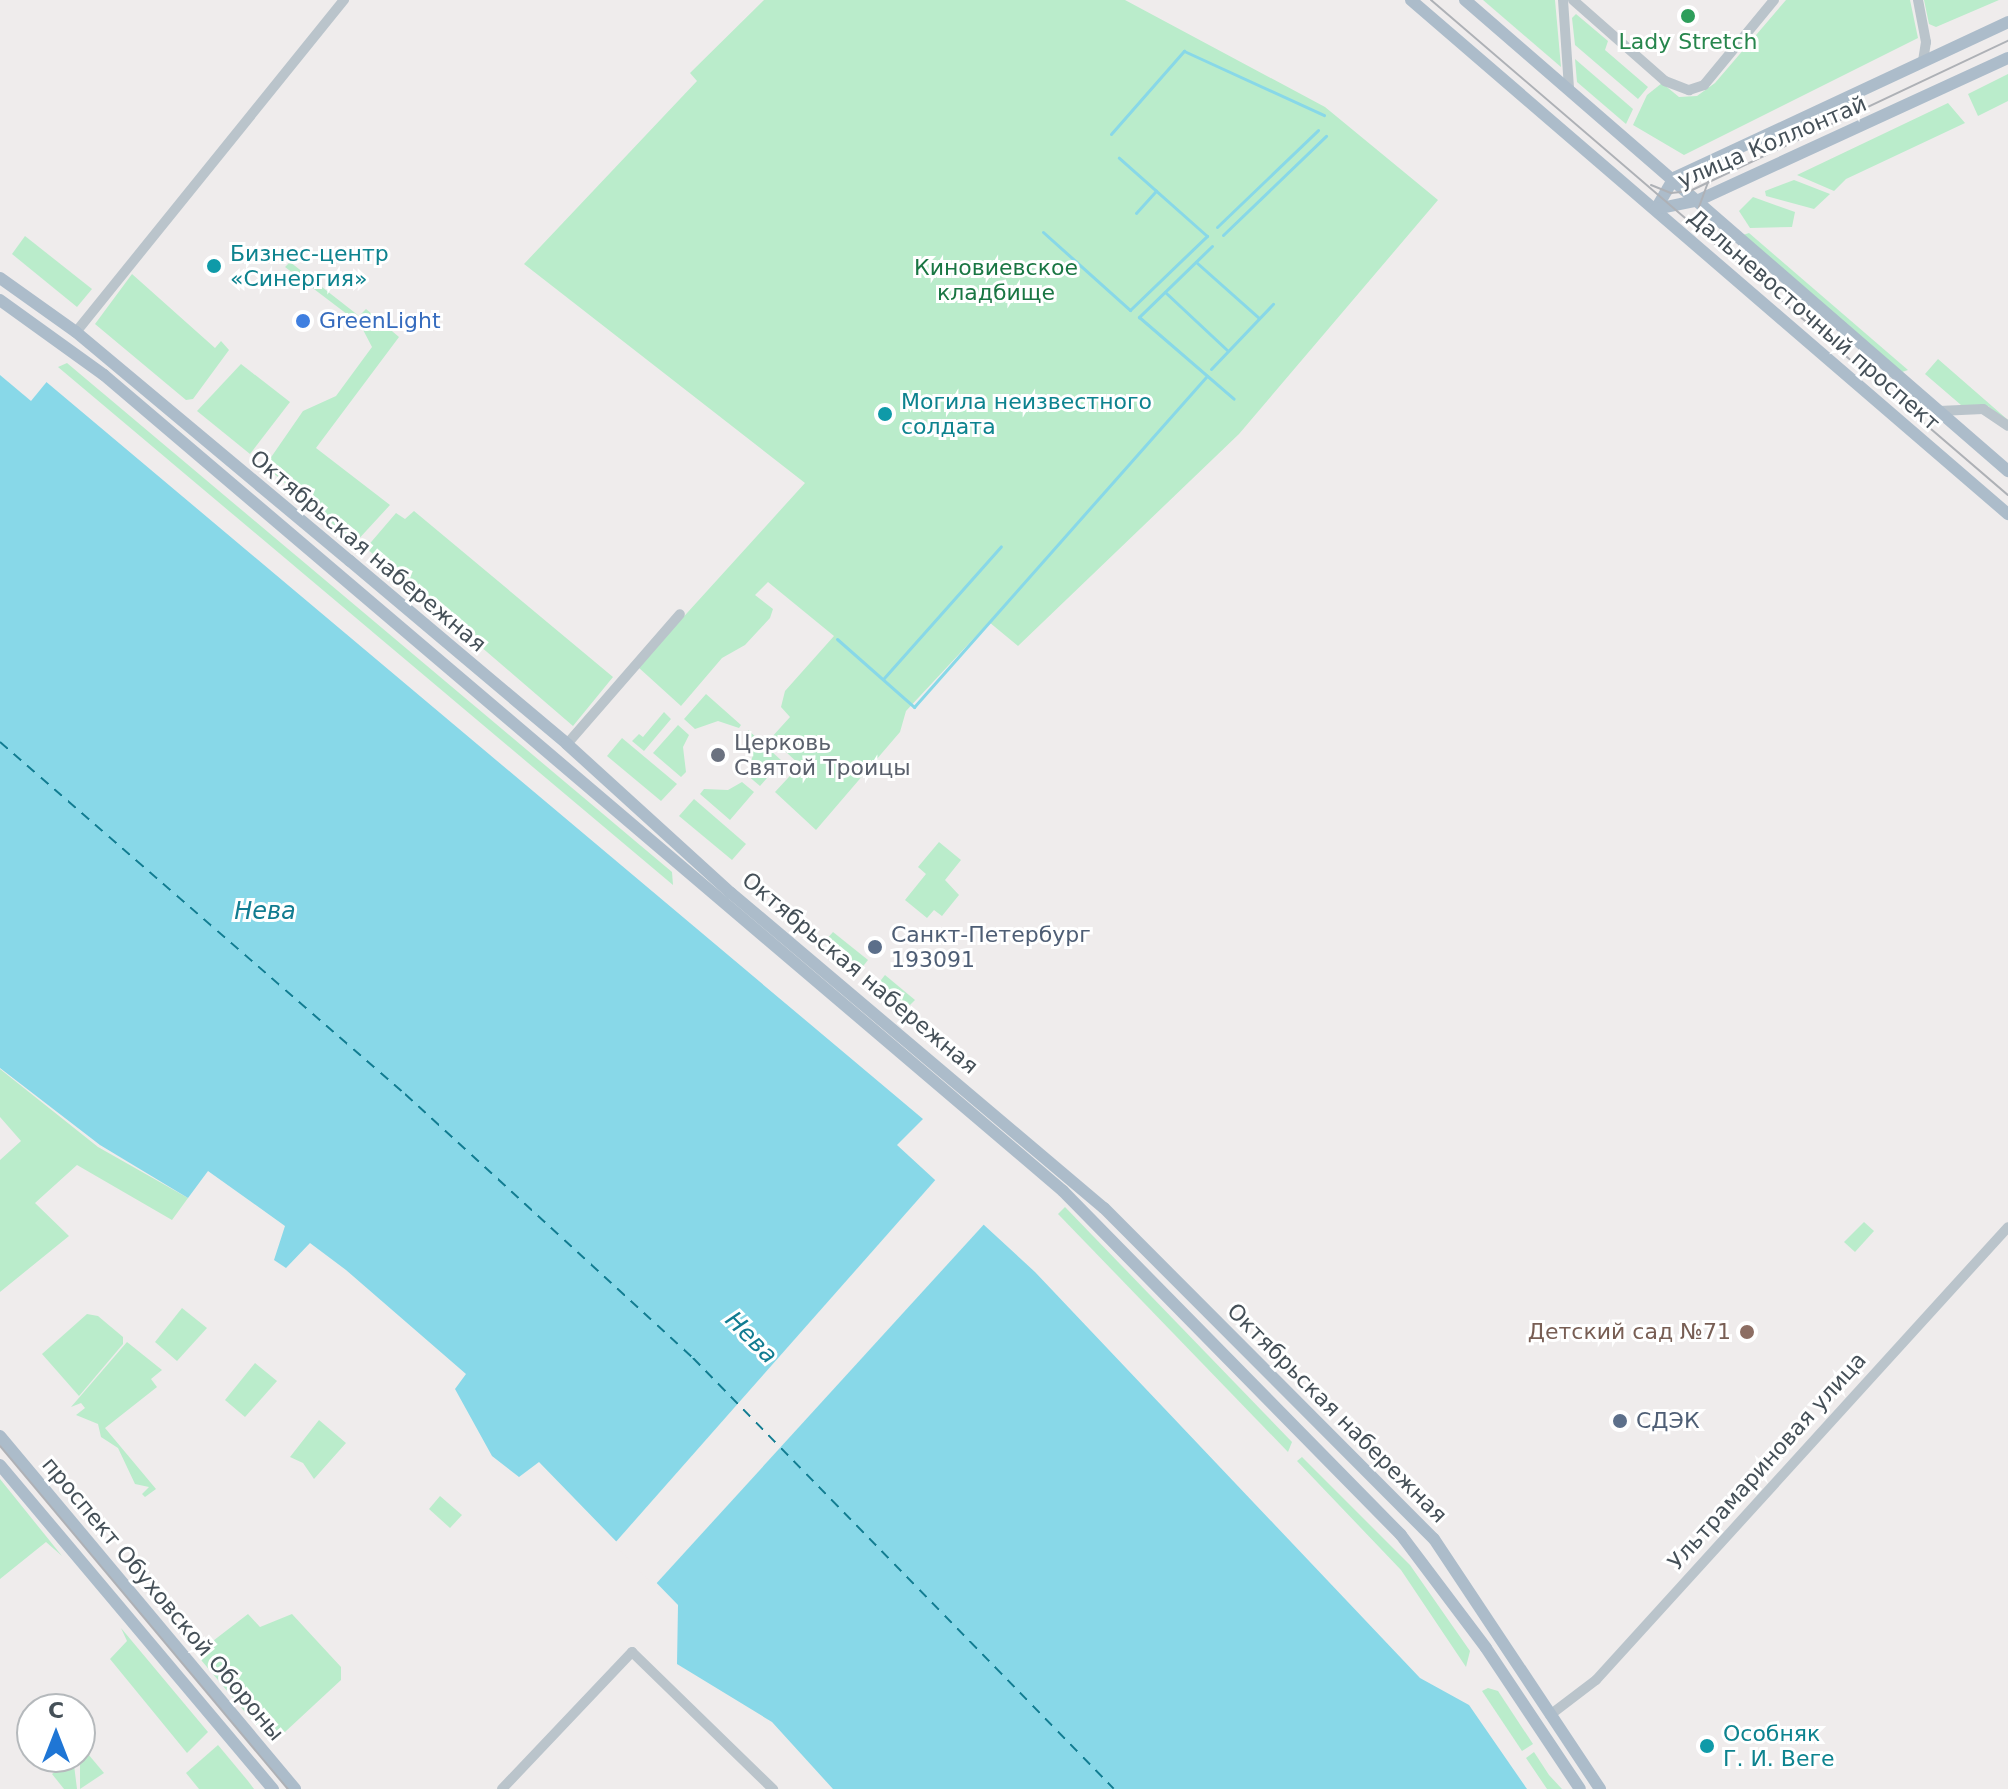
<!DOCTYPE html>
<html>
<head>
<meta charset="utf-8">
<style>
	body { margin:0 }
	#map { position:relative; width:2008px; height:1789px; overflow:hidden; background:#efecec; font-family:"DejaVu Sans",sans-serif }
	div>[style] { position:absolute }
	.green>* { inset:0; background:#baeccb }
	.water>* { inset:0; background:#88d8e8 }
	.pier>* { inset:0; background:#efecec }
	.stream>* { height:3px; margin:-1.5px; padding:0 1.5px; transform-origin:1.5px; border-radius:1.5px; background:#88d8e8 }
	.ferry>* { height:2px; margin-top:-1px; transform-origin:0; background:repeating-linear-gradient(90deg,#117c91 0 10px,transparent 0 18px) }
	.minor>* { height:10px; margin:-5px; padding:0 5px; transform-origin:5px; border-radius:5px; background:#bac4cb }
	.major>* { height:12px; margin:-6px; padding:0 6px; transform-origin:6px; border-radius:6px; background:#acbcca }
	.tram>* { height:2px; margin:-1px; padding:0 1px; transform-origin:1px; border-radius:1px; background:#aeb1b6 }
	.dots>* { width:22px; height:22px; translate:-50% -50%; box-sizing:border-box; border:4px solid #fff; border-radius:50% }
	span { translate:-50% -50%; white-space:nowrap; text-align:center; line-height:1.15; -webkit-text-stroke:6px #fff; paint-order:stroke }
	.leisure-label { font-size:22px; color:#27864d }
	.street-label { font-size:22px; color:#455058 }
	.culture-label { font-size:22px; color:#0d838f }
	.left { translate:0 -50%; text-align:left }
	.park-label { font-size:22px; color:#197643 }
	.shop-label { font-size:22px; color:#366cbe }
	.worship-label { font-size:22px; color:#5b616d }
	.service-label { font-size:22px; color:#4e5e75 }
	.education-label { font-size:22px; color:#785e54 }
	.right { translate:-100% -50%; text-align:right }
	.water-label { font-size:24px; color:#117c91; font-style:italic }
	.north { position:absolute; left:16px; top:1693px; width:80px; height:80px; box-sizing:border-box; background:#fff; border:2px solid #b5b9bc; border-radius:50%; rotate:0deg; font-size:22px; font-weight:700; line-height:32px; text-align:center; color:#455058 }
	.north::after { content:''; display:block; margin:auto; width:28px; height:36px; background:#1f76d5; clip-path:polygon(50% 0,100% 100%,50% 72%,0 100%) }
</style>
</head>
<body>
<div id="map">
	<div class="green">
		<div style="clip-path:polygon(764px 0,1125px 0,1325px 107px,1438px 200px,1239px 434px,1018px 646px,989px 622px,906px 711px,900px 732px,816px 830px,775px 792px,800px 765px,771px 738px,790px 717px,781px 707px,785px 691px,834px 636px,768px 582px,755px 595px,773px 609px,770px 618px,745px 645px,722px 658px,681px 706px,638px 667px,805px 483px,524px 264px,697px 81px,690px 73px)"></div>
		<div style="clip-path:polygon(1483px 0,1555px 0,1561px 67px)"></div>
		<div style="clip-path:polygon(1786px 0,1910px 0,1918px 38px,1684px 155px,1633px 125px,1647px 95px,1662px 83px,1679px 97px,1697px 96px,1715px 83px)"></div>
		<div style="clip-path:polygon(1924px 0,1999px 0,1936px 27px,1929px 24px)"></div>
		<div style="clip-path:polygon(1576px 14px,1608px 41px,1605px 50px,1648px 87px,1638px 99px,1575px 45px,1572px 18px)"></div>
		<div style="clip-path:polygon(1575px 59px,1633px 109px,1626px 124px,1577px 82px)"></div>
		<div style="clip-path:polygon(2008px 74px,2008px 101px,1978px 116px,1968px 94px)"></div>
		<div style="clip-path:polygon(1948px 103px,1965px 123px,1846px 179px,1834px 191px,1797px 175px)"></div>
		<div style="clip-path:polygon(1794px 180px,1830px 194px,1814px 209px,1766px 196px,1765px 191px)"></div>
		<div style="clip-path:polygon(1753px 197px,1795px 212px,1792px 227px,1750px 228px,1739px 211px)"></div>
		<div style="clip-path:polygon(1749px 233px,1908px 370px,1902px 372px,1743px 235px)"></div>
		<div style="clip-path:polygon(25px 236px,92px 289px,77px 307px,12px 254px)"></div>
		<div style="clip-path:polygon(290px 262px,359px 316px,366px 309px,399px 337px,316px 448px,390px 505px,355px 543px,265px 466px,303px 411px,336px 396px,372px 347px,360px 324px,285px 267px)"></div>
		<div style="clip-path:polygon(132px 274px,215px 348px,221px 341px,229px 350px,193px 399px,186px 400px,95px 324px)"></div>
		<div style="clip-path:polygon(1938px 359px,2008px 420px,2008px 423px,1988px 406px,1961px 405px,1925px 374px)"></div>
		<div style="clip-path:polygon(67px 363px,672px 872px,673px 885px,58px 367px)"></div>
		<div style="clip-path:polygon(241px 364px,290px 402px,250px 454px,197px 411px)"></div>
		<div style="clip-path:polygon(414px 511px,613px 677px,573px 726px,366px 548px,396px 513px,405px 519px)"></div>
		<div style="clip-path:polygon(706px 694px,741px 725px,739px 728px,718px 721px,695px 729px,684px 719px)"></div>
		<div style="clip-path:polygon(664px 712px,671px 719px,644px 751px,632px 741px,639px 734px,643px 737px)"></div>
		<div style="clip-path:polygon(678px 725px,689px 735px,683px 747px,686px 772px,681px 777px,653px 753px)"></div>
		<div style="clip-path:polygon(748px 730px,782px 761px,760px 786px,747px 775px,753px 755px)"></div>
		<div style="clip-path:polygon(622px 738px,677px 784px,661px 801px,607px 756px)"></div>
		<div style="clip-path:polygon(742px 782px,754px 792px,730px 820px,700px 794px,704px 789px,728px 790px)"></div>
		<div style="clip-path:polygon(694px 799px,746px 844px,732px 860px,679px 816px)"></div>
		<div style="clip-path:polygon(939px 842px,961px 860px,945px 880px,959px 895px,942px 916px,934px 910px,927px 918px,905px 900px,926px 874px,918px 867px)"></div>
		<div style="clip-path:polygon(833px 932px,868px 960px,860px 970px,825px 941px)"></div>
		<div style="clip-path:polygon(885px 975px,915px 1000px,906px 1009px,877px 985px)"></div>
		<div style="clip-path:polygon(0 1069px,98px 1147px,188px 1198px,172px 1220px,77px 1165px,35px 1203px,69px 1236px,0 1292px,0 1160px,21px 1141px,0 1117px)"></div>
		<div style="clip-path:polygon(1065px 1207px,1292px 1442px,1288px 1452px,1058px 1214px)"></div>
		<div style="clip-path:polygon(1864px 1222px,1874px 1231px,1855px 1252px,1844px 1242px)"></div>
		<div style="clip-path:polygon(182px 1308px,207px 1328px,177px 1361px,155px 1342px)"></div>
		<div style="clip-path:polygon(87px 1314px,98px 1316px,123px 1337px,123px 1344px,79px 1396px,42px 1354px)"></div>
		<div style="clip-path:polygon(127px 1342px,162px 1370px,151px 1379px,157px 1387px,105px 1428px,156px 1489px,145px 1497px,142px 1494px,149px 1487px,135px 1484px,118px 1448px,101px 1437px,98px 1424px,76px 1415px,85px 1408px,81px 1403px,71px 1407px)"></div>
		<div style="clip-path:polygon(255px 1363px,277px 1381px,245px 1417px,225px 1400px)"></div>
		<div style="clip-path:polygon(319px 1420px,346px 1443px,314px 1479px,303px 1463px,290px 1457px)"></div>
		<div style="clip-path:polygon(1302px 1457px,1410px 1565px,1470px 1651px,1466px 1667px,1401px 1570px,1297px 1461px)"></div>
		<div style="clip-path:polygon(0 1479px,62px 1556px,46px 1542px,0 1579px)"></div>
		<div style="clip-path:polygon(440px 1496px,462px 1515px,450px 1528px,429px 1509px)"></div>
		<div style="clip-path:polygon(248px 1614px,260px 1627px,292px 1614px,341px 1667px,341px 1680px,272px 1744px,196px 1654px)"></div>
		<div style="clip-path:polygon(121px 1628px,208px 1732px,187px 1753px,110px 1659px,127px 1641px)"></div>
		<div style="clip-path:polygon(1488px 1688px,1498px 1691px,1533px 1744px,1522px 1751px,1482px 1691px)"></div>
		<div style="clip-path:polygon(218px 1745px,248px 1781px,254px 1789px,199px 1789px,186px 1773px)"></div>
		<div style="clip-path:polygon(83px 1748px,104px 1773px,80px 1789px,80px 1751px)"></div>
		<div style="clip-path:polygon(1534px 1752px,1549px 1775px,1562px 1789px,1547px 1789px,1526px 1758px)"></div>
		<div style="clip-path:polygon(73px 1757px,77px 1789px,64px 1789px,52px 1774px)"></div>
	</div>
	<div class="water">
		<div style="clip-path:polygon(0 343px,923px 1119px,897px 1145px,1035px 1272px,1420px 1678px,1469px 1705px,1527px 1789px,833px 1789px,772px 1722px,677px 1664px,678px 1605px,539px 1462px,519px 1477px,492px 1456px,455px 1389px,466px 1374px,346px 1270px,310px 1243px,286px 1268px,274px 1260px,285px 1226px,208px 1171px,188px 1198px,100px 1145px,0 1068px)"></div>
	</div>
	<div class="pier">
		<div style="clip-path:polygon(0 339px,49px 379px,31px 401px,0 375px)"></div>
		<div style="clip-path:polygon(938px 1177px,987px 1221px,654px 1586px,614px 1544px)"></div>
	</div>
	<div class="stream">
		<div style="left:1111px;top:134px;width:111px;rotate:-48.7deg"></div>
		<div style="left:1184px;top:51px;width:154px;rotate:24.6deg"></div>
		<div style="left:1136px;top:213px;width:30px;rotate:-48deg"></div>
		<div style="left:1217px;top:227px;width:140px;rotate:-43.8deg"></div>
		<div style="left:1043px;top:232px;width:117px;rotate:41.9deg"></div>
		<div style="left:1130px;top:310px;width:107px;rotate:-43.9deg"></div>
		<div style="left:1207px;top:236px;width:118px;rotate:-138.4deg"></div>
		<div style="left:1223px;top:235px;width:143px;rotate:-43.9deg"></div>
		<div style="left:1212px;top:246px;width:102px;rotate:135.8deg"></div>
		<div style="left:1139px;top:317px;width:125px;rotate:40.8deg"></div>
		<div style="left:1196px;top:262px;width:84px;rotate:41.6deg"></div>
		<div style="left:1165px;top:292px;width:86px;rotate:43.1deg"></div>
		<div style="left:1211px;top:369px;width:90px;rotate:-46.4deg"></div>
		<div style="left:837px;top:639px;width:103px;rotate:41.4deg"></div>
		<div style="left:914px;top:707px;width:442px;rotate:-48.5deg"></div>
		<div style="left:884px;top:678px;width:176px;rotate:-48.4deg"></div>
	</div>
	<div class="ferry">
		<div style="left:0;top:742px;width:537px;rotate:41deg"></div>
		<div style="left:405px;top:1094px;width:391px;rotate:42.5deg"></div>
		<div style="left:693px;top:1358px;width:602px;rotate:45.67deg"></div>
	</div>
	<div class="minor">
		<div style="left:1563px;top:0;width:89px;rotate:86.1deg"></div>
		<div style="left:1573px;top:0;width:123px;rotate:41.4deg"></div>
		<div style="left:1665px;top:81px;width:26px;rotate:21deg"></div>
		<div style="left:1689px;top:90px;width:16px;rotate:-18deg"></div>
		<div style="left:1704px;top:85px;width:110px;rotate:-50.5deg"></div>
		<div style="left:1918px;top:0;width:43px;rotate:79.2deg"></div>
		<div style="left:1926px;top:42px;width:19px;rotate:99deg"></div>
		<div style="left:76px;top:332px;width:427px;rotate:-51.1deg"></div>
		<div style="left:1939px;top:411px;width:44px;rotate:-2.6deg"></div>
		<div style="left:1983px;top:409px;width:30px;rotate:34deg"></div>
		<div style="left:567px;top:744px;width:172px;rotate:-49deg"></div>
		<div style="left:1550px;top:1715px;width:58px;rotate:-37.3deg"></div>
		<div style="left:1596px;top:1680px;width:612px;rotate:-47.71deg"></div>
		<div style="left:502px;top:1789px;width:189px;rotate:-46.5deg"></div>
		<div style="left:632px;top:1652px;width:197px;rotate:44.2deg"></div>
	</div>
	<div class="major">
		<div style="left:1411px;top:0;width:788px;rotate:40.73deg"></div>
		<div style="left:1465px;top:0;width:719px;rotate:40.94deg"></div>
		<div style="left:1656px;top:209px;width:36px;rotate:-60deg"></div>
		<div style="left:1674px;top:178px;width:369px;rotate:-25deg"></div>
		<div style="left:1656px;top:209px;width:44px;rotate:-11.8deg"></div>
		<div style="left:1699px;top:200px;width:340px;rotate:-24.7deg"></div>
		<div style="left:0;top:278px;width:93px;rotate:35.4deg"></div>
		<div style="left:76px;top:332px;width:357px;rotate:39.9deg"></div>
		<div style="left:350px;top:561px;width:284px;rotate:40.1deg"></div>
		<div style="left:567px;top:744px;width:222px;rotate:42.3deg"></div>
		<div style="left:731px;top:893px;width:488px;rotate:40.2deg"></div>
		<div style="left:1104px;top:1208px;width:467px;rotate:45.1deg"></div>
		<div style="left:1434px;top:1539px;width:300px;rotate:56.4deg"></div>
		<div style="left:0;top:300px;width:128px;rotate:35.8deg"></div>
		<div style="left:104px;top:375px;width:1259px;rotate:40.39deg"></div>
		<div style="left:1063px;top:1191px;width:482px;rotate:45.5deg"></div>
		<div style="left:1401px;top:1535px;width:141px;rotate:53deg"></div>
		<div style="left:1486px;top:1648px;width:169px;rotate:56.3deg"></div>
		<div style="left:0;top:1436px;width:460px;rotate:50.1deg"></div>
		<div style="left:0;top:1465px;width:424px;rotate:49.9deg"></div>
	</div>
	<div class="tram">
		<div style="left:1431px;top:0;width:760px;rotate:40.63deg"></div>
		<div style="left:1651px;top:185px;width:22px;rotate:22deg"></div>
		<div style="left:1671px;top:193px;width:19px;rotate:-6deg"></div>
		<div style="left:1690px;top:191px;width:352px;rotate:-25.3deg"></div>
		<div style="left:1708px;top:236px;width:30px;rotate:-107deg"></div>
		<div style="left:1699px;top:207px;width:29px;rotate:-70deg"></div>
		<div style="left:0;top:1446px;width:448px;rotate:50deg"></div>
	</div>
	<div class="dots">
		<div style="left:1688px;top:16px;background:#2e9e5b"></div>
		<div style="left:214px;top:266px;background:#0f9aa8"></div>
		<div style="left:303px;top:321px;background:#3f7fe0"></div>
		<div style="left:885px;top:414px;background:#0f9aa8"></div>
		<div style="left:718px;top:755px;background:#6b7280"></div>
		<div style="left:875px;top:947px;background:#5c6f8a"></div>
		<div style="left:1747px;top:1332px;background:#8d6e63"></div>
		<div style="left:1620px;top:1421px;background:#5c6f8a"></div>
		<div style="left:1707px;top:1746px;background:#0f9aa8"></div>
	</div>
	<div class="leisure-label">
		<span style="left:1688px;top:42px">Lady Stretch</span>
	</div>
	<div class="street-label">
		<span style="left:1772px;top:142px;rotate:-23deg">улица Коллонтай</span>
		<span style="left:1814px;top:320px;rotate:41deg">Дальневосточный проспект</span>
		<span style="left:368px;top:551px;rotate:40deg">Октябрьская набережная</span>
		<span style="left:860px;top:973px;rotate:40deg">Октябрьская набережная</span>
		<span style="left:1337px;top:1413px;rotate:45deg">Октябрьская набережная</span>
		<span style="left:1767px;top:1461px;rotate:-48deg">Ультрамариновая улица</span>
		<span style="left:163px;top:1599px;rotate:50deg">проспект Обуховской Обороны</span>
	</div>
	<div class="culture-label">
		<span class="left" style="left:230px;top:266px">Бизнес-центр<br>«Синергия»</span>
		<span class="left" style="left:901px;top:414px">Могила неизвестного<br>солдата</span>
		<span class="left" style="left:1723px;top:1746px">Особняк<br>Г. И. Веге</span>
	</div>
	<div class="park-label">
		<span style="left:996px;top:280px">Киновиевское<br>кладбище</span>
	</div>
	<div class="shop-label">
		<span class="left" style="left:319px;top:321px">GreenLight</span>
	</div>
	<div class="worship-label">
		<span class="left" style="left:734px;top:755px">Церковь<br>Святой Троицы</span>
	</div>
	<div class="service-label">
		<span class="left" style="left:891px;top:947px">Санкт-Петербург<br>193091</span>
		<span class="left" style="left:1636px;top:1421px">СДЭК</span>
	</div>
	<div class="education-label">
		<span class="right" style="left:1731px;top:1332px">Детский сад №71</span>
	</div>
	<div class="water-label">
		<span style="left:265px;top:912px">Нева</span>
		<span style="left:751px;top:1338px;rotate:45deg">Нева</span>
	</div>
	<div class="north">С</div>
</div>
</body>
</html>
